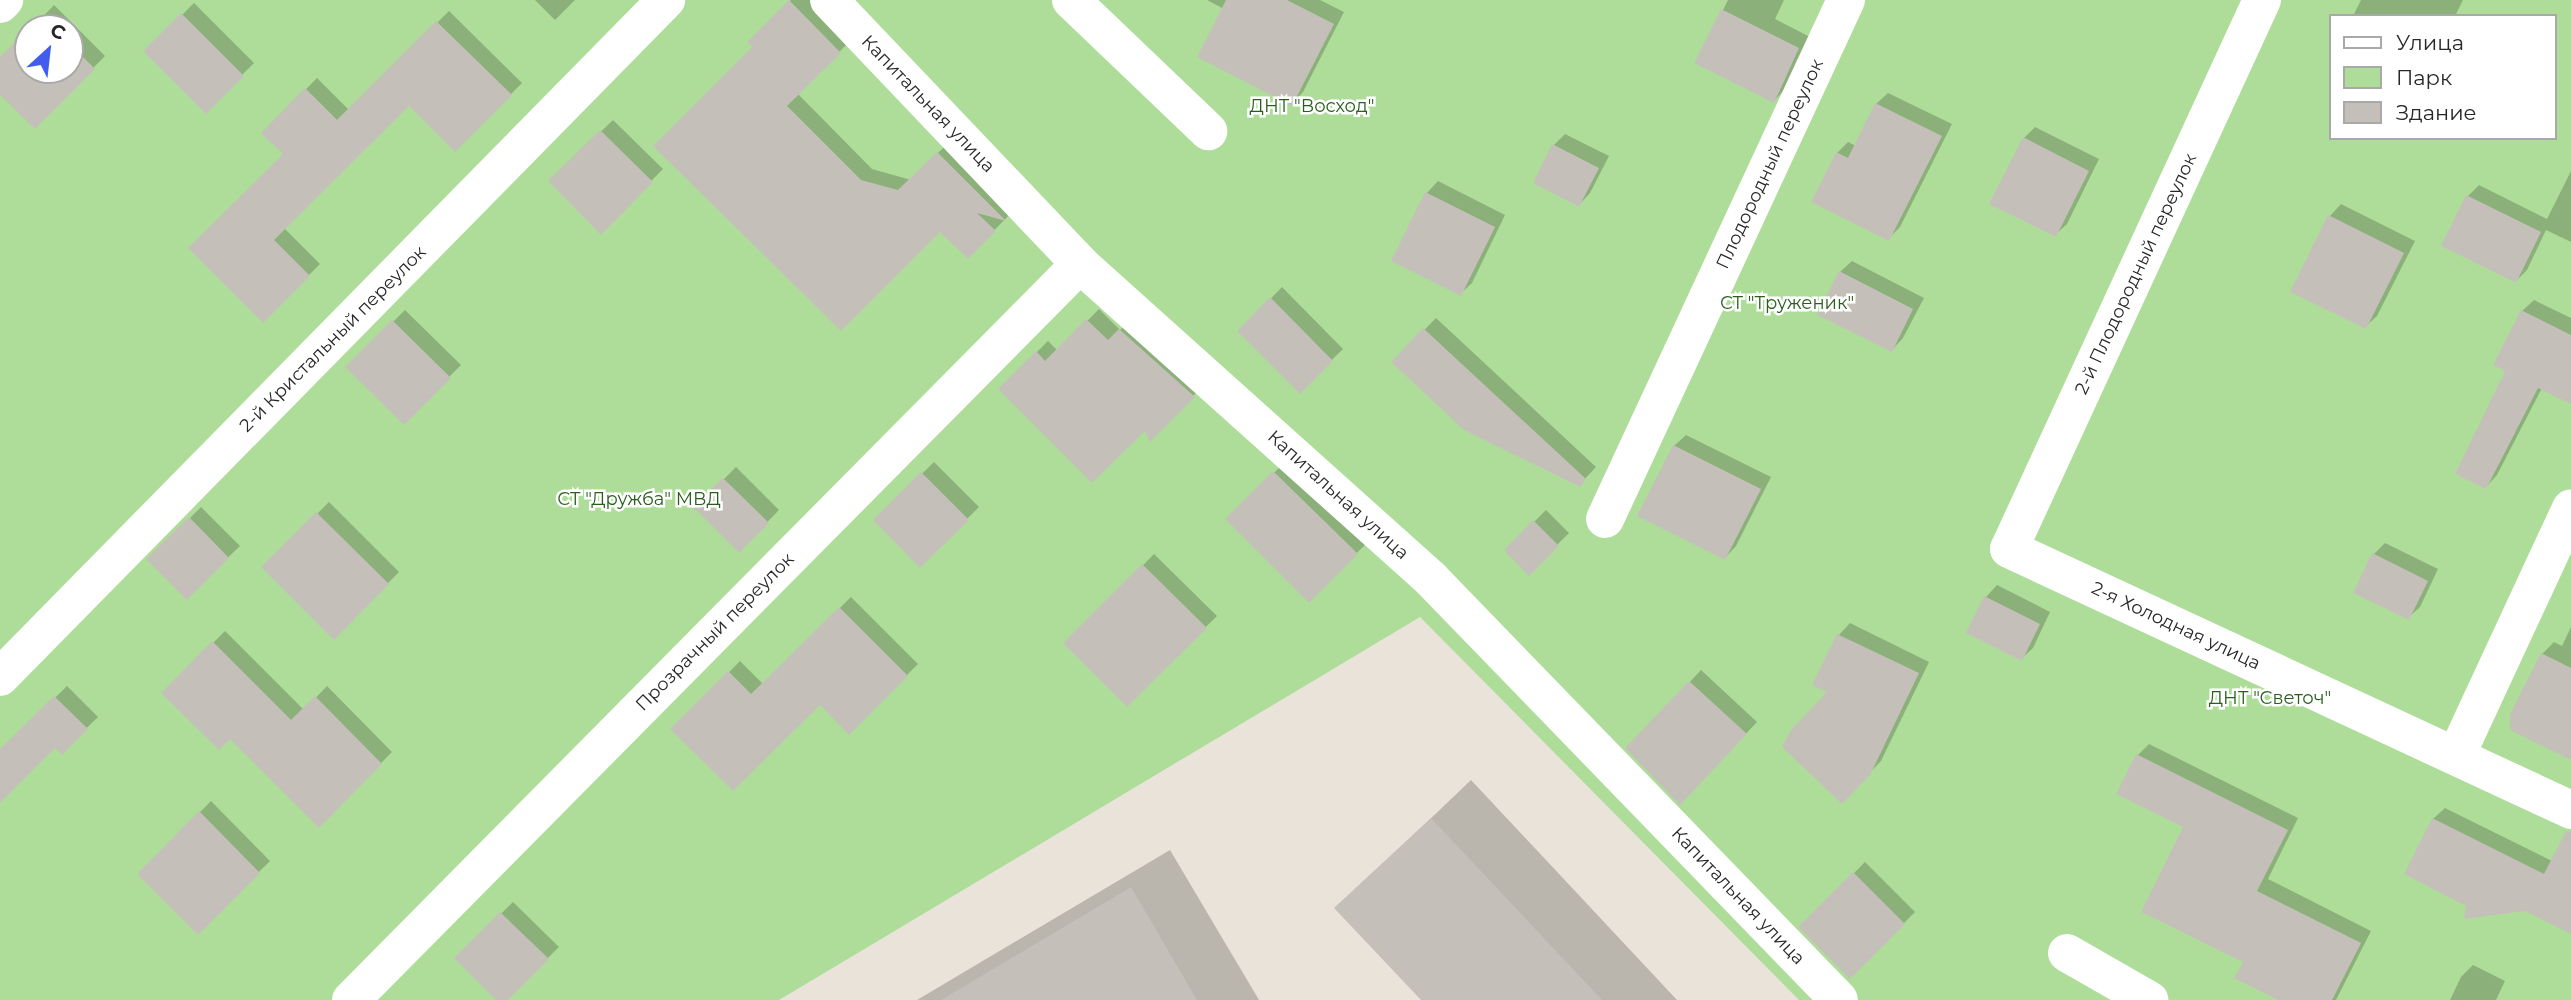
<!DOCTYPE html>
<html>
<head>
<meta charset="utf-8">
<style>
	body { margin:0 }
	#map { position:relative; width:2571px; height:1000px; overflow:hidden; background:#e9e3d9; font-family:Montserrat,sans-serif }
	div>[style] { position:absolute }
	.green>* { inset:0; background:#aedd99 }
	.shadow>* { inset:0; background:#0003 }
	.building>* { inset:0; background:#c4c0b9 }
	.minor>* { height:38px; margin:-19px; padding:0 19px; transform-origin:19px; border-radius:19px; background:#fff }
	span { translate:-50% -50%; white-space:nowrap; text-align:center; line-height:1.15; -webkit-text-stroke:5px #fff; paint-order:stroke }
	.street-label { font-size:18px; color:#272727 }
	.park-label { font-size:18px; color:#295e1d }
	.legend { position:absolute; left:2329px; top:14px; width:228px; height:126px; box-sizing:border-box; background:#fff; border:2px solid #a9a9a9; margin:0; padding:9px 12px; list-style:none; font-size:21px; color:#272727 }
	.legend li { display:flex; align-items:center; gap:14px; height:35px }
	.legend b { width:35px; border:2px solid #a9a9a9 }
	.north { position:absolute; left:14px; top:14px; width:70px; height:70px; box-sizing:border-box; background:#fff; border:2px solid #a9a9a9; border-radius:50%; rotate:27deg; font-size:19px; font-weight:700; line-height:28px; text-align:center; color:#272727 }
	.north::after { content:''; display:block; margin:auto; width:24px; height:32px; background:#425ded; clip-path:polygon(50% 0,100% 100%,50% 72%,0 100%) }
</style>
</head>
<body>
<div id="map">
	<div class="green">
		<div style="clip-path:polygon(evenodd,0 0,2571px 0,2571px 1000px,1799px 1000px,1420px 617px,779px 1000px,0 1000px,0 0,2331px 16px,2555px 16px,2555px 138px,2331px 138px,2331px 16px,0 0,28px 28px,70px 28px,70px 70px,28px 70px,28px 28px)"></div>
	</div>
	<div class="shadow">
		<div style="clip-path:polygon(535px 0,575px 0,555px 20px)"></div>
		<div style="clip-path:polygon(791px 0,811px 0,851px 40px,798px 94px,872px 169px,911px 180px,949px 142px,1016px 208px,968px 257px,940px 229px,841px 328px,754px 47px,749px 42px)"></div>
		<div style="clip-path:polygon(1207px 0,1320px 0,1344px 12px,1303px 92px,1292px 104px,1224px 9px)"></div>
		<div style="clip-path:polygon(1728px 0,1784px 0,1775px 19px,1810px 37px,1785px 89px,1774px 101px,1697px 62px)"></div>
		<div style="clip-path:polygon(2361px 0,2463px 0,2455px 16px,2353px 16px)"></div>
		<div style="clip-path:polygon(194px 3px,254px 63px,206px 111px,146px 51px)"></div>
		<div style="clip-path:polygon(54px 5px,105px 56px,35px 127px,0 92px,0 60px,28px 32px,28px 70px,70px 70px,70px 28px,32px 28px)"></div>
		<div style="clip-path:polygon(449px 11px,522px 83px,455px 150px,409px 104px,284px 228px,320px 264px,263px 321px,285px 154px,263px 133px,317px 78px,349px 110px)"></div>
		<div style="clip-path:polygon(1888px 93px,1952px 124px,1900px 227px,1888px 239px,1837px 153px,1848px 142px,1856px 146px,1876px 104px)"></div>
		<div style="clip-path:polygon(613px 120px,663px 169px,601px 232px,550px 181px)"></div>
		<div style="clip-path:polygon(2035px 127px,2099px 159px,2067px 224px,2055px 235px,2024px 138px)"></div>
		<div style="clip-path:polygon(1565px 134px,1609px 156px,1590px 193px,1579px 205px,1554px 145px)"></div>
		<div style="clip-path:polygon(2571px 171px,2571px 242px,2546px 230px,2527px 270px,2516px 281px,2467px 197px,2479px 185px,2547px 219px)"></div>
		<div style="clip-path:polygon(1438px 181px,1505px 215px,1472px 283px,1460px 294px,1393px 260px,1427px 193px)"></div>
		<div style="clip-path:polygon(2341px 204px,2415px 241px,2377px 316px,2365px 327px,2292px 291px,2330px 216px)"></div>
		<div style="clip-path:polygon(1852px 261px,1924px 298px,1903px 338px,1892px 350px,1840px 272px)"></div>
		<div style="clip-path:polygon(1282px 287px,1343px 349px,1300px 391px,1239px 331px)"></div>
		<div style="clip-path:polygon(2534px 300px,2571px 318px,2571px 394px,2542px 388px,2497px 475px,2486px 487px,2507px 371px,2522px 311px)"></div>
		<div style="clip-path:polygon(1099px 309px,1120px 330px,1132px 319px,1205px 384px,1150px 439px,1146px 428px,1000px 389px,1048px 341px,1058px 351px)"></div>
		<div style="clip-path:polygon(405px 310px,461px 365px,404px 422px,347px 367px)"></div>
		<div style="clip-path:polygon(1436px 318px,1596px 467px,1579px 485px,1393px 362px)"></div>
		<div style="clip-path:polygon(1686px 435px,1771px 477px,1736px 546px,1725px 558px,1674px 446px)"></div>
		<div style="clip-path:polygon(1286px 461px,1368px 542px,1309px 600px,1227px 519px)"></div>
		<div style="clip-path:polygon(934px 462px,979px 507px,920px 566px,875px 520px)"></div>
		<div style="clip-path:polygon(736px 467px,779px 510px,739px 551px,696px 507px)"></div>
		<div style="clip-path:polygon(329px 502px,399px 572px,334px 638px,264px 567px)"></div>
		<div style="clip-path:polygon(201px 507px,240px 546px,187px 597px,149px 559px)"></div>
		<div style="clip-path:polygon(1546px 510px,1569px 533px,1529px 573px,1506px 550px)"></div>
		<div style="clip-path:polygon(2385px 543px,2438px 569px,2420px 607px,2408px 618px,2374px 554px)"></div>
		<div style="clip-path:polygon(1154px 554px,1217px 616px,1127px 704px,1066px 643px)"></div>
		<div style="clip-path:polygon(1997px 585px,2050px 612px,2033px 648px,2021px 659px,1968px 632px,1986px 597px)"></div>
		<div style="clip-path:polygon(851px 597px,918px 664px,849px 733px,820px 703px,673px 729px,740px 661px,763px 684px)"></div>
		<div style="clip-path:polygon(1850px 623px,1929px 662px,1881px 761px,1842px 801px,1829px 691px,1815px 684px,1839px 635px)"></div>
		<div style="clip-path:polygon(2571px 627px,2571px 759px,2512px 715px,2542px 654px,2554px 642px,2562px 646px)"></div>
		<div style="clip-path:polygon(225px 631px,304px 710px,327px 686px,392px 752px,319px 825px,230px 736px,163px 693px)"></div>
		<div style="clip-path:polygon(1701px 670px,1757px 722px,1692px 791px,1628px 748px)"></div>
		<div style="clip-path:polygon(67px 686px,98px 717px,62px 752px,55px 745px,0 801px,0 752px)"></div>
		<div style="clip-path:polygon(2149px 744px,2298px 818px,2268px 879px,2371px 931px,2336px 1000px,2282px 1000px,2245px 961px,2186px 826px,2138px 755px)"></div>
		<div style="clip-path:polygon(1471px 780px,1677px 1000px,1423px 1000px,1337px 908px)"></div>
		<div style="clip-path:polygon(211px 801px,270px 861px,198px 932px,139px 874px)"></div>
		<div style="clip-path:polygon(2445px 808px,2552px 861px,2571px 834px,2571px 932px,2526px 909px,2467px 905px,2433px 819px)"></div>
		<div style="clip-path:polygon(1170px 850px,1259px 1000px,917px 1000px)"></div>
		<div style="clip-path:polygon(1865px 862px,1915px 912px,1850px 977px,1801px 927px)"></div>
		<div style="clip-path:polygon(513px 902px,559px 947px,505px 1000px,499px 1000px,456px 958px)"></div>
		<div style="clip-path:polygon(2473px 965px,2505px 981px,2496px 1000px,2450px 1000px,2461px 977px)"></div>
	</div>
	<div class="building">
		<div style="clip-path:polygon(789px 0,841px 53px,787px 106px,861px 180px,898px 190px,937px 152px,1006px 221px,977px 213px,996px 231px,968px 259px,940px 232px,841px 331px,653px 146px,752px 47px,747px 42px)"></div>
		<div style="clip-path:polygon(1226px 0,1287px 0,1334px 24px,1292px 106px,1197px 57px)"></div>
		<div style="clip-path:polygon(1721px 9px,1799px 48px,1774px 103px,1694px 63px)"></div>
		<div style="clip-path:polygon(181px 13px,244px 76px,206px 114px,143px 51px)"></div>
		<div style="clip-path:polygon(436px 21px,512px 95px,455px 152px,409px 106px,274px 240px,310px 276px,263px 323px,188px 248px,283px 154px,261px 133px,305px 88px,337px 120px)"></div>
		<div style="clip-path:polygon(28px 29px,28px 70px,70px 70px,70px 44px,95px 69px,35px 129px,0 95px,0 57px)"></div>
		<div style="clip-path:polygon(1875px 103px,1942px 136px,1889px 241px,1811px 202px,1836px 152px,1848px 158px)"></div>
		<div style="clip-path:polygon(600px 130px,653px 182px,601px 235px,548px 181px)"></div>
		<div style="clip-path:polygon(2023px 137px,2089px 171px,2056px 237px,1989px 204px)"></div>
		<div style="clip-path:polygon(1552px 144px,1599px 168px,1579px 207px,1533px 183px)"></div>
		<div style="clip-path:polygon(1425px 192px,1495px 227px,1461px 296px,1391px 261px)"></div>
		<div style="clip-path:polygon(2466px 195px,2541px 232px,2516px 283px,2441px 246px)"></div>
		<div style="clip-path:polygon(2328px 215px,2404px 253px,2366px 329px,2290px 292px)"></div>
		<div style="clip-path:polygon(1839px 271px,1913px 309px,1892px 352px,1817px 315px)"></div>
		<div style="clip-path:polygon(1270px 297px,1333px 361px,1300px 394px,1237px 331px)"></div>
		<div style="clip-path:polygon(2521px 310px,2571px 335px,2571px 404px,2538px 388px,2486px 489px,2455px 474px,2505px 371px,2493px 365px)"></div>
		<div style="clip-path:polygon(1086px 319px,1108px 340px,1119px 329px,1195px 397px,1150px 442px,1145px 431px,1092px 483px,998px 389px,1036px 351px,1045px 361px)"></div>
		<div style="clip-path:polygon(392px 320px,451px 378px,404px 425px,345px 367px)"></div>
		<div style="clip-path:polygon(1423px 328px,1586px 479px,1580px 487px,1464px 430px,1391px 362px)"></div>
		<div style="clip-path:polygon(1673px 445px,1761px 489px,1725px 560px,1637px 516px)"></div>
		<div style="clip-path:polygon(1273px 471px,1358px 554px,1309px 603px,1225px 519px)"></div>
		<div style="clip-path:polygon(921px 472px,969px 520px,920px 568px,873px 520px)"></div>
		<div style="clip-path:polygon(723px 478px,769px 523px,739px 553px,693px 507px)"></div>
		<div style="clip-path:polygon(316px 512px,389px 584px,334px 640px,261px 567px)"></div>
		<div style="clip-path:polygon(189px 517px,229px 558px,187px 600px,146px 559px)"></div>
		<div style="clip-path:polygon(1533px 520px,1559px 546px,1529px 576px,1504px 550px)"></div>
		<div style="clip-path:polygon(2372px 553px,2428px 581px,2409px 620px,2353px 593px)"></div>
		<div style="clip-path:polygon(1142px 564px,1207px 628px,1127px 707px,1063px 643px)"></div>
		<div style="clip-path:polygon(1984px 596px,2040px 624px,2022px 661px,1966px 633px)"></div>
		<div style="clip-path:polygon(839px 607px,908px 676px,849px 735px,820px 705px,733px 791px,670px 729px,728px 671px,751px 694px)"></div>
		<div style="clip-path:polygon(1837px 634px,1919px 673px,1870px 775px,1842px 804px,1782px 747px,1791px 730px,1827px 692px,1812px 685px)"></div>
		<div style="clip-path:polygon(212px 641px,291px 720px,315px 696px,382px 764px,319px 828px,230px 739px,219px 750px,161px 693px)"></div>
		<div style="clip-path:polygon(2541px 653px,2571px 668px,2571px 760px,2510px 730px,2510px 714px)"></div>
		<div style="clip-path:polygon(1689px 681px,1747px 734px,1680px 805px,1625px 748px)"></div>
		<div style="clip-path:polygon(54px 696px,88px 729px,62px 755px,55px 748px,0 803px,0 749px)"></div>
		<div style="clip-path:polygon(2136px 754px,2288px 830px,2257px 891px,2361px 943px,2332px 1000px,2278px 1000px,2234px 978px,2243px 962px,2141px 912px,2183px 827px,2116px 794px)"></div>
		<div style="clip-path:polygon(199px 811px,260px 873px,198px 935px,137px 874px)"></div>
		<div style="clip-path:polygon(1431px 818px,1602px 1000px,1421px 1000px,1334px 908px)"></div>
		<div style="clip-path:polygon(2432px 818px,2544px 874px,2566px 831px,2571px 832px,2571px 934px,2525px 911px,2464px 919px,2466px 906px,2404px 874px)"></div>
		<div style="clip-path:polygon(1853px 872px,1905px 924px,1850px 979px,1798px 927px)"></div>
		<div style="clip-path:polygon(1131px 887px,1197px 1000px,941px 1000px)"></div>
		<div style="clip-path:polygon(500px 912px,549px 959px,508px 1000px,496px 1000px,454px 958px)"></div>
	</div>
	<div class="minor">
		<div style="left:829px;top:0;width:364px;rotate:46.4deg"></div>
		<div style="left:1080px;top:264px;width:472px;rotate:41.9deg"></div>
		<div style="left:1431px;top:579px;width:586px;rotate:45.9deg"></div>
		<div style="left:1071px;top:0;width:190px;rotate:43.7deg"></div>
		<div style="left:2262px;top:0;width:604px;rotate:114.74deg"></div>
		<div style="left:2009px;top:549px;width:620px;rotate:24.91deg"></div>
		<div style="left:0;top:4px;width:6px;rotate:-45deg"></div>
		<div style="left:1605px;top:519px;width:572px;rotate:-65.09deg"></div>
		<div style="left:0;top:677px;width:950px;rotate:-45.47deg"></div>
		<div style="left:2456px;top:756px;width:273px;rotate:-65.1deg"></div>
		<div style="left:2067px;top:953px;width:95px;rotate:29.8deg"></div>
		<div style="left:351px;top:1000px;width:1036px;rotate:-45.27deg"></div>
	</div>
	<div class="street-label">
		<span style="left:928px;top:104px;rotate:46deg">Капитальная улица</span>
		<span style="left:1770px;top:164px;rotate:-65deg">Плодородный переулок</span>
		<span style="left:2136px;top:274px;rotate:-65deg">2-й Плодородный переулок</span>
		<span style="left:333px;top:339px;rotate:-45deg">2-й Кристальный переулок</span>
		<span style="left:1338px;top:495px;rotate:42deg">Капитальная улица</span>
		<span style="left:2176px;top:626px;rotate:25deg">2-я Холодная улица</span>
		<span style="left:715px;top:632px;rotate:-45deg">Прозрачный переулок</span>
		<span style="left:1738px;top:896px;rotate:46deg">Капитальная улица</span>
	</div>
	<div class="park-label">
		<span style="left:1312px;top:106px">ДНТ "Восход"</span>
		<span style="left:1787px;top:303px">СТ "Труженик"</span>
		<span style="left:639px;top:499px">СТ "Дружба" МВД</span>
		<span style="left:2270px;top:698px">ДНТ "Светоч"</span>
	</div>
	<ul class="legend">
	<li><b style="height:9px;background:#fff"></b>Улица</li>
	<li><b style="height:19px;background:#aedd99"></b>Парк</li>
	<li><b style="height:19px;background:#c4c0b9"></b>Здание</li>
	</ul>
	<div class="north">С</div>
</div>
</body>
</html>
